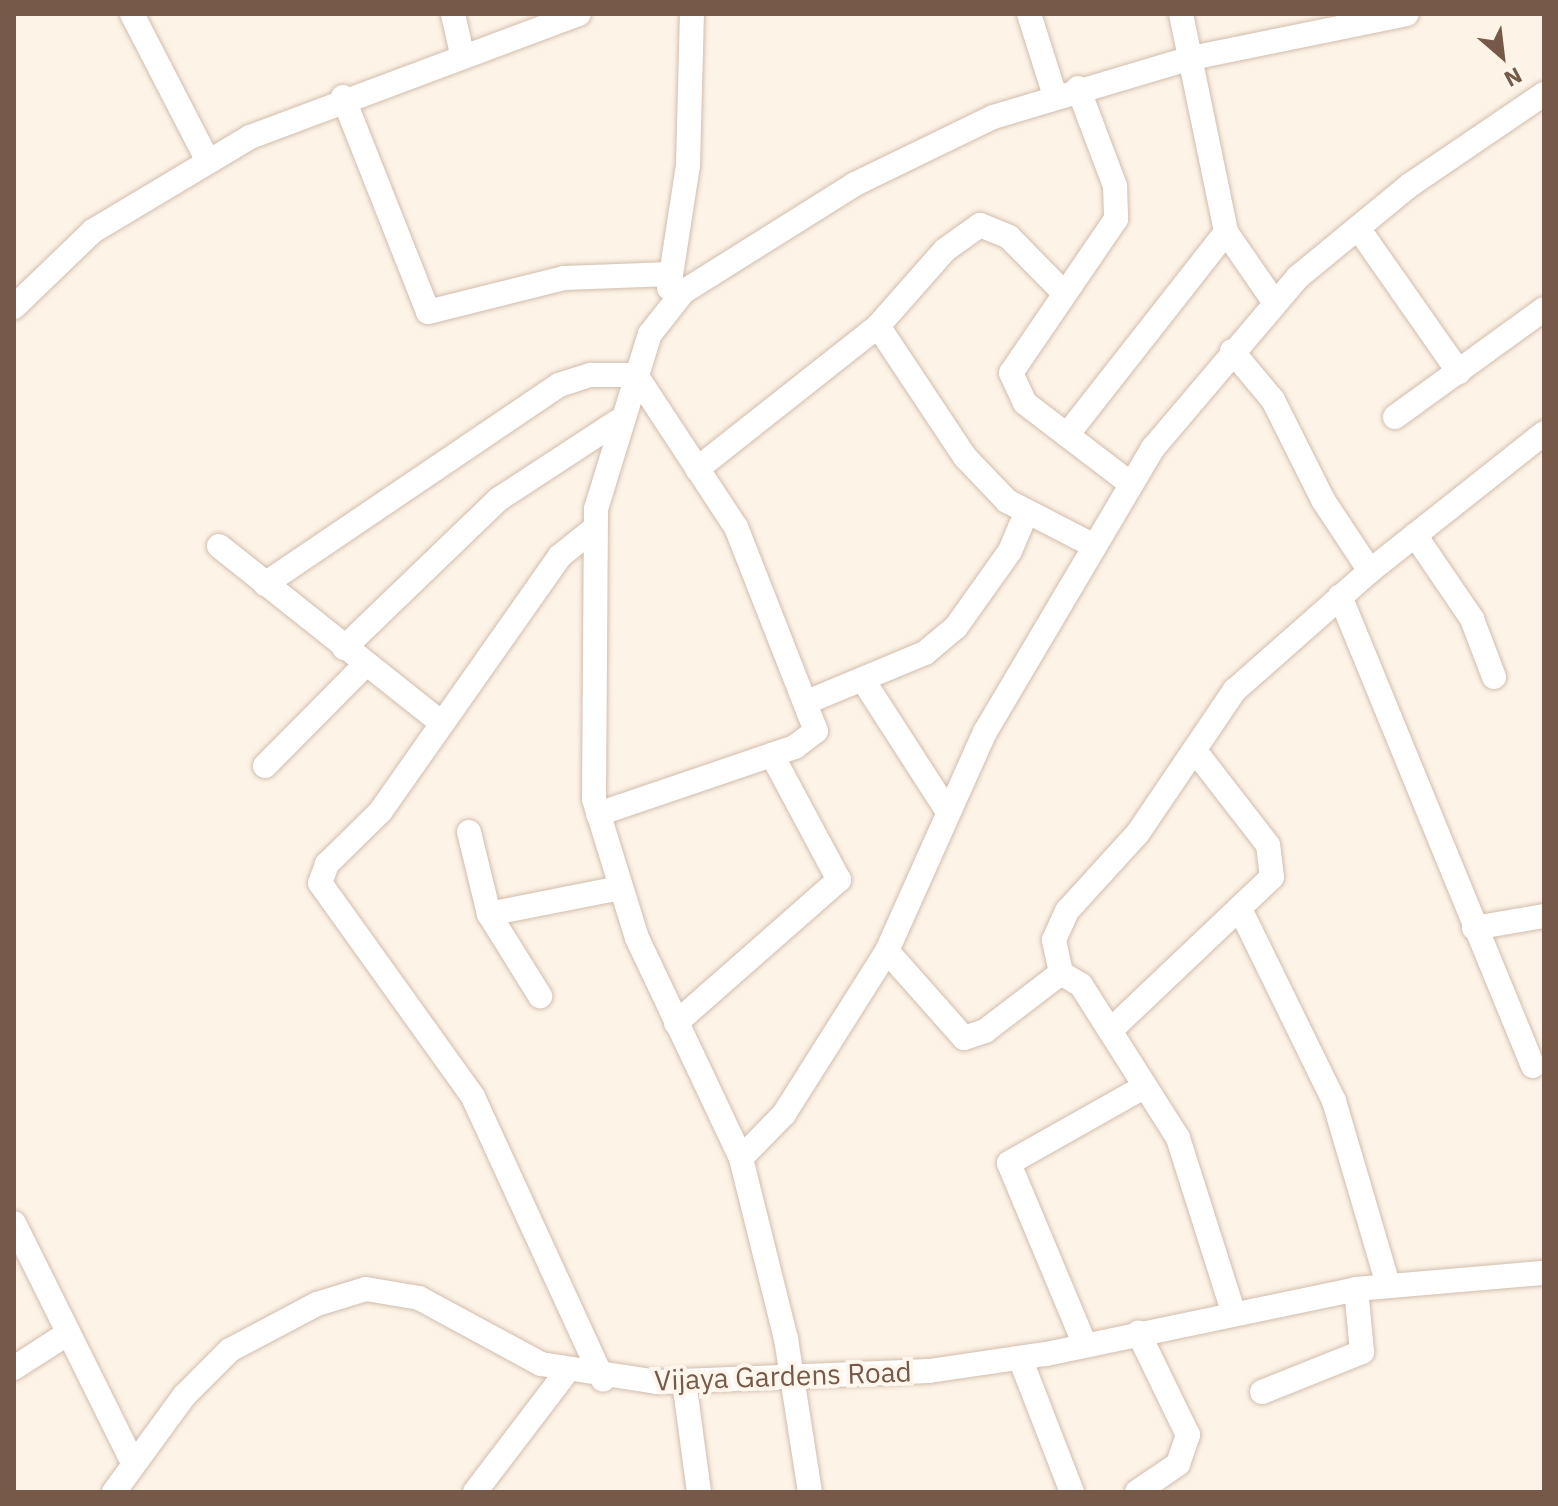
<!DOCTYPE html>
<html>
<head>
<meta charset="utf-8">
<style>
	body { margin:0 }
	#map { position:relative; width:1558px; height:1506px; overflow:hidden; background:#fdf3e6; font-family:"IBM Plex Sans",sans-serif }
	div>[style] { position:absolute }
	.roads { filter:drop-shadow(0 0 2px #d1bdae) drop-shadow(0 0 2px #d1bdae) }
	.minor>* { height:24px; margin:-12px; padding:0 12px; transform-origin:12px; border-radius:12px; background:#fff }
	span { translate:-50% -50%; white-space:nowrap; text-align:center; line-height:1.15; -webkit-text-stroke:8px #fff7ed; paint-order:stroke }
	.street-label { font-size:28px; color:#77594a }
	.frame { position:absolute; inset:0; border:16px solid #77594a; pointer-events:none }
	.north { position:absolute; left:1462px; top:16px; width:80px; height:80px; -webkit-text-stroke:6px #fff7ed; paint-order:stroke; rotate:152deg; font-size:22px; font-weight:700; line-height:32px; text-align:center; color:#77594a }
	.north::after { content:''; display:block; margin:auto; width:28px; height:36px; background:#77594a; clip-path:polygon(50% 0,100% 100%,50% 72%,0 100%) }
</style>
</head>
<body>
<div id="map">
	<div class="roads">
		<div class="minor">
			<div style="left:132px;top:14px;width:165px;rotate:62.7deg"></div>
			<div style="left:453px;top:14px;width:41px;rotate:77.3deg"></div>
			<div style="left:1029px;top:14px;width:86px;rotate:72.4deg"></div>
			<div style="left:1181px;top:14px;width:223px;rotate:78.3deg"></div>
			<div style="left:1226px;top:232px;width:86px;rotate:55.4deg"></div>
			<div style="left:1078px;top:88px;width:105px;rotate:69.3deg"></div>
			<div style="left:1115px;top:186px;width:33px;rotate:88deg"></div>
			<div style="left:1116px;top:219px;width:186px;rotate:124.3deg"></div>
			<div style="left:1011px;top:373px;width:33px;rotate:65deg"></div>
			<div style="left:1025px;top:403px;width:133px;rotate:37.4deg"></div>
			<div style="left:343px;top:97px;width:231px;rotate:68.4deg"></div>
			<div style="left:428px;top:312px;width:140px;rotate:-14deg"></div>
			<div style="left:564px;top:278px;width:107px;rotate:-2.1deg"></div>
			<div style="left:1358px;top:228px;width:176px;rotate:55deg"></div>
			<div style="left:669px;top:288px;width:124px;rotate:-81.2deg"></div>
			<div style="left:688px;top:165px;width:151px;rotate:-88.5deg"></div>
			<div style="left:14px;top:307px;width:110px;rotate:-43.9deg"></div>
			<div style="left:93px;top:231px;width:183px;rotate:-30.9deg"></div>
			<div style="left:250px;top:137px;width:351px;rotate:-20.5deg"></div>
			<div style="left:878px;top:326px;width:157px;rotate:56.4deg"></div>
			<div style="left:965px;top:457px;width:61px;rotate:46.3deg"></div>
			<div style="left:1007px;top:501px;width:98px;rotate:27.3deg"></div>
			<div style="left:1232px;top:351px;width:64px;rotate:50.1deg"></div>
			<div style="left:1273px;top:400px;width:112px;rotate:63.4deg"></div>
			<div style="left:1323px;top:500px;width:85px;rotate:56.5deg"></div>
			<div style="left:1395px;top:417px;width:184px;rotate:-35.9deg"></div>
			<div style="left:1067px;top:435px;width:258px;rotate:-51.9deg"></div>
			<div style="left:697px;top:469px;width:231px;rotate:-38.3deg"></div>
			<div style="left:878px;top:326px;width:101px;rotate:-48.6deg"></div>
			<div style="left:945px;top:250px;width:43px;rotate:-35.5deg"></div>
			<div style="left:980px;top:225px;width:31px;rotate:22deg"></div>
			<div style="left:1009px;top:237px;width:78px;rotate:45.5deg"></div>
			<div style="left:595px;top:528px;width:45px;rotate:141.3deg"></div>
			<div style="left:560px;top:556px;width:312px;rotate:125.1deg"></div>
			<div style="left:381px;top:811px;width:76px;rotate:135.5deg"></div>
			<div style="left:327px;top:864px;width:20px;rotate:110deg"></div>
			<div style="left:320px;top:883px;width:263px;rotate:54.4deg"></div>
			<div style="left:473px;top:1097px;width:311px;rotate:65.3deg"></div>
			<div style="left:1415px;top:535px;width:102px;rotate:55.8deg"></div>
			<div style="left:1472px;top:619px;width:62px;rotate:69.2deg"></div>
			<div style="left:219px;top:546px;width:283px;rotate:38.5deg"></div>
			<div style="left:265px;top:584px;width:355px;rotate:-34.1deg"></div>
			<div style="left:559px;top:385px;width:33px;rotate:-18deg"></div>
			<div style="left:590px;top:375px;width:46px"></div>
			<div style="left:636px;top:375px;width:182px;rotate:56.7deg"></div>
			<div style="left:736px;top:527px;width:219px;rotate:68.6deg"></div>
			<div style="left:816px;top:731px;width:26px;rotate:143deg"></div>
			<div style="left:795px;top:747px;width:208px;rotate:161.2deg"></div>
			<div style="left:1340px;top:596px;width:508px;rotate:67.68deg"></div>
			<div style="left:344px;top:648px;width:215px;rotate:-43.9deg"></div>
			<div style="left:499px;top:499px;width:142px;rotate:-33.2deg"></div>
			<div style="left:863px;top:680px;width:157px;rotate:57.2deg"></div>
			<div style="left:807px;top:702px;width:128px;rotate:-22.6deg"></div>
			<div style="left:925px;top:653px;width:40px;rotate:-40deg"></div>
			<div style="left:956px;top:627px;width:93px;rotate:-54.6deg"></div>
			<div style="left:1010px;top:551px;width:39px;rotate:-67deg"></div>
			<div style="left:265px;top:766px;width:141px;rotate:-45.3deg"></div>
			<div style="left:469px;top:832px;width:84px;rotate:76.3deg"></div>
			<div style="left:489px;top:914px;width:97px;rotate:58.1deg"></div>
			<div style="left:1241px;top:911px;width:212px;rotate:63.9deg"></div>
			<div style="left:1334px;top:1101px;width:191px;rotate:73.6deg"></div>
			<div style="left:489px;top:914px;width:134px;rotate:-11.2deg"></div>
			<div style="left:1474px;top:928px;width:71px;rotate:-9.7deg"></div>
			<div style="left:887px;top:951px;width:116px;rotate:48.5deg"></div>
			<div style="left:964px;top:1038px;width:22px;rotate:-18deg"></div>
			<div style="left:985px;top:1031px;width:96px;rotate:-37.3deg"></div>
			<div style="left:1061px;top:973px;width:23px;rotate:31deg"></div>
			<div style="left:1081px;top:985px;width:181px;rotate:57.6deg"></div>
			<div style="left:1178px;top:1138px;width:182px;rotate:72.4deg"></div>
			<div style="left:1061px;top:973px;width:34px;rotate:-102deg"></div>
			<div style="left:1054px;top:940px;width:32px;rotate:-66deg"></div>
			<div style="left:1067px;top:911px;width:105px;rotate:-47.7deg"></div>
			<div style="left:1138px;top:833px;width:173px;rotate:-55.9deg"></div>
			<div style="left:1235px;top:690px;width:180px;rotate:-41.4deg"></div>
			<div style="left:1370px;top:571px;width:222px;rotate:-38.4deg"></div>
			<div style="left:676px;top:1023px;width:217px;rotate:-41.3deg"></div>
			<div style="left:839px;top:880px;width:142px;rotate:-118.2deg"></div>
			<div style="left:1113px;top:1028px;width:219px;rotate:-43.5deg"></div>
			<div style="left:1272px;top:877px;width:32px;rotate:-97deg"></div>
			<div style="left:1268px;top:845px;width:119px;rotate:-127.8deg"></div>
			<div style="left:741px;top:1158px;width:62px;rotate:-45.7deg"></div>
			<div style="left:784px;top:1114px;width:193px;rotate:-57.7deg"></div>
			<div style="left:887px;top:951px;width:240px;rotate:-65.9deg"></div>
			<div style="left:985px;top:732px;width:330px;rotate:-59.4deg"></div>
			<div style="left:1153px;top:448px;width:224px;rotate:-49.7deg"></div>
			<div style="left:1298px;top:277px;width:145px;rotate:-39.4deg"></div>
			<div style="left:1410px;top:185px;width:162px;rotate:-34.2deg"></div>
			<div style="left:14px;top:1223px;width:268px;rotate:63.6deg"></div>
			<div style="left:1085px;top:1345px;width:197px;rotate:-112.7deg"></div>
			<div style="left:1009px;top:1163px;width:155px;rotate:-29.4deg"></div>
			<div style="left:1020px;top:1358px;width:144px;rotate:68.8deg"></div>
			<div style="left:14px;top:1368px;width:63px;rotate:-32.7deg"></div>
			<div style="left:684px;top:1381px;width:112px;rotate:82.3deg"></div>
			<div style="left:1262px;top:1392px;width:108px;rotate:-21.8deg"></div>
			<div style="left:1362px;top:1352px;width:63px;rotate:-95.4deg"></div>
			<div style="left:114px;top:1492px;width:119px;rotate:-53.9deg"></div>
			<div style="left:184px;top:1396px;width:65px;rotate:-45deg"></div>
			<div style="left:230px;top:1350px;width:98px;rotate:-27.9deg"></div>
			<div style="left:317px;top:1304px;width:51px;rotate:-17deg"></div>
			<div style="left:366px;top:1289px;width:54px;rotate:9.6deg"></div>
			<div style="left:419px;top:1298px;width:139px;rotate:28.4deg"></div>
			<div style="left:541px;top:1364px;width:117px;rotate:8.8deg"></div>
			<div style="left:657px;top:1382px;width:272px;rotate:-2.3deg"></div>
			<div style="left:929px;top:1371px;width:118px;rotate:-8.3deg"></div>
			<div style="left:1046px;top:1354px;width:317px;rotate:-11.8deg"></div>
			<div style="left:1356px;top:1289px;width:189px;rotate:-4.9deg"></div>
			<div style="left:475px;top:1492px;width:153px;rotate:-52.7deg"></div>
			<div style="left:810px;top:1492px;width:155px;rotate:-98.9deg"></div>
			<div style="left:786px;top:1339px;width:187px;rotate:-104deg"></div>
			<div style="left:741px;top:1158px;width:243px;rotate:-115.3deg"></div>
			<div style="left:637px;top:938px;width:145px;rotate:-107.2deg"></div>
			<div style="left:594px;top:799px;width:290px;rotate:-89.6deg"></div>
			<div style="left:596px;top:509px;width:183px;rotate:-72.9deg"></div>
			<div style="left:650px;top:334px;width:53px;rotate:-51.8deg"></div>
			<div style="left:683px;top:292px;width:203px;rotate:-32.1deg"></div>
			<div style="left:855px;top:184px;width:153px;rotate:-25.9deg"></div>
			<div style="left:993px;top:117px;width:207px;rotate:-16.6deg"></div>
			<div style="left:1191px;top:58px;width:220px;rotate:-11.5deg"></div>
			<div style="left:1137px;top:1492px;width:50px;rotate:-34.3deg"></div>
			<div style="left:1178px;top:1464px;width:31px;rotate:-71deg"></div>
			<div style="left:1188px;top:1435px;width:114px;rotate:-115.9deg"></div>
		</div>
	</div>
	<div class="street-label">
		<span style="left:783px;top:1376px;rotate:-2deg">Vijaya Gardens Road</span>
	</div>
	<div class="frame"></div>
	<div class="north">N</div>
</div>
</body>
</html>
